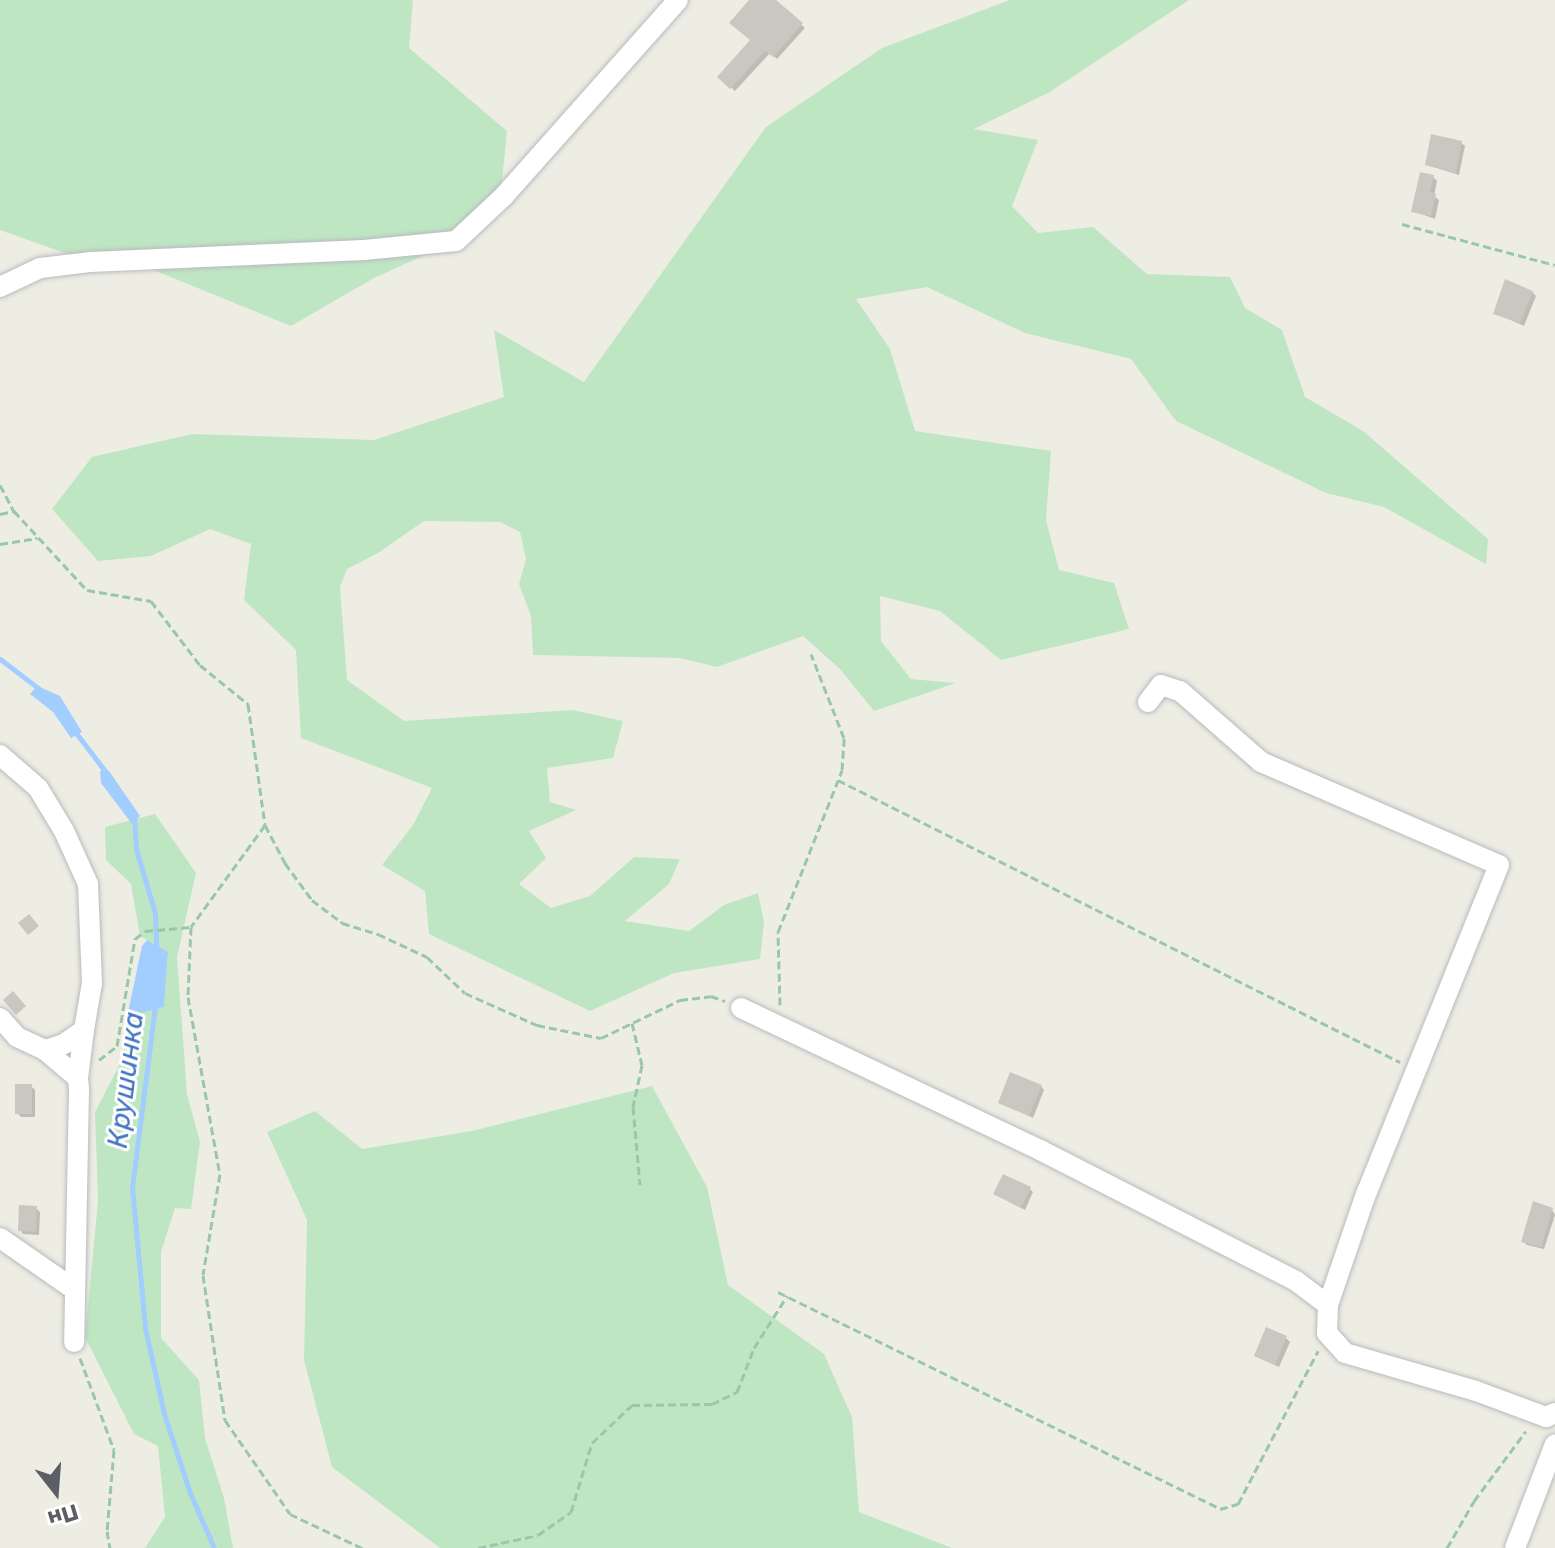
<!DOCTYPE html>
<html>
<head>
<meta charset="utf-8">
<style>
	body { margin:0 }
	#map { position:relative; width:1555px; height:1548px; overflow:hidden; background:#eeede3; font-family:Rubik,sans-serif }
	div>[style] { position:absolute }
	.green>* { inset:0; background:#bfe6c3 }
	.water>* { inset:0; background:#a2cdff }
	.shadow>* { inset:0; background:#0003 }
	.stream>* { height:5px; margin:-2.5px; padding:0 2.5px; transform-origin:2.5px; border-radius:2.5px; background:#a2cdff }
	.building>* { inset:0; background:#c9c7c0 }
	.path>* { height:3px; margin-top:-1.5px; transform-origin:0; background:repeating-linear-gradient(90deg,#98c7aa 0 8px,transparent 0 12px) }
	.roads { filter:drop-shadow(0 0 2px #b8babf) drop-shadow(0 0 2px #b8babf) }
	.street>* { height:20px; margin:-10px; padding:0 10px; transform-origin:10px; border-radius:10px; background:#fff }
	span { translate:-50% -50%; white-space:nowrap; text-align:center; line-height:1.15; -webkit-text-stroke:6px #fff; paint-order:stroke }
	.water-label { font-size:28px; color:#4274c4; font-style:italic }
	.north { position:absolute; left:16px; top:1452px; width:80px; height:80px; -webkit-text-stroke:6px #fff; paint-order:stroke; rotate:163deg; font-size:22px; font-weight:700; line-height:32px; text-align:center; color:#5b5e64 }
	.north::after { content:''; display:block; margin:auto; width:28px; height:36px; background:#5b5e64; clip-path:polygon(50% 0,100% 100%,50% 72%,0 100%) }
</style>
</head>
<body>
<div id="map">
	<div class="green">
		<div style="clip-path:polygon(0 0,413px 0,409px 48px,507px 131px,500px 200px,456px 241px,374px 278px,291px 326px,151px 269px,90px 262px,0 230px)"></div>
		<div style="clip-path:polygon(1010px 0,1189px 0,1048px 93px,974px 129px,1038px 140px,1012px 206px,1038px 233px,1093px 227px,1147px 274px,1230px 277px,1245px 308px,1282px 330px,1305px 397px,1363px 431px,1488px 539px,1486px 564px,1384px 507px,1326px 493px,1176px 421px,1131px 359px,1025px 333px,927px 287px,856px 299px,890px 349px,915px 431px,1051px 451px,1046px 520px,1059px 570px,1114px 583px,1129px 629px,1001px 660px,940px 611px,880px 596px,881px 641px,911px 679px,956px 683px,874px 711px,840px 669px,803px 636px,717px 667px,680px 658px,533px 655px,531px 616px,519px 584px,526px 559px,520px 532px,500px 522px,424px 521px,378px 553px,347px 569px,340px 587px,347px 680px,404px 721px,572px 710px,623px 721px,613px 758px,547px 768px,550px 802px,576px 810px,529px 831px,546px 858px,519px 884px,551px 908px,590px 896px,634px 857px,680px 859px,669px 884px,625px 921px,689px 931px,724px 905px,758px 893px,764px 922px,760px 959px,674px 973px,590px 1011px,429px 934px,425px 891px,382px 865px,413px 825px,432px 788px,301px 738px,296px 650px,244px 600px,251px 544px,210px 529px,151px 556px,98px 561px,52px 509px,92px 457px,192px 434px,374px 440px,504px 397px,494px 330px,584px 382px,766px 127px,882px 48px)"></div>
		<div style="clip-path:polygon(155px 814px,196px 873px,177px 957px,187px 1094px,200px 1142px,191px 1209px,175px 1208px,161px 1252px,161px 1338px,199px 1380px,205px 1438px,224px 1498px,233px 1548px,145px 1548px,165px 1517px,158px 1446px,134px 1434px,85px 1337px,98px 1201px,95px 1112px,123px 1058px,127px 1017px,164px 1007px,168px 952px,140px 936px,131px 884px,106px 860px,105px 827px)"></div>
		<div style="clip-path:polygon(652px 1086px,707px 1187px,728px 1285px,824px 1354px,852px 1417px,859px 1512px,952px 1548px,440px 1548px,332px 1467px,304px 1360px,307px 1220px,267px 1132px,315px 1111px,362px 1149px,472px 1131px)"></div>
	</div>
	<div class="water">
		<div style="clip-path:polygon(37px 686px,60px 696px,82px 732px,71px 738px,53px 712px,30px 694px)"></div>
		<div style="clip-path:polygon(100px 771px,109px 771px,140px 816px,132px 824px,101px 783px)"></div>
		<div style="clip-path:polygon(147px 940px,168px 952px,164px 1007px,127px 1017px,142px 946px)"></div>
	</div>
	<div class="shadow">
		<div style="clip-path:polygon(752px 0,772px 0,805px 28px,777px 59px,770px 53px,735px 91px,720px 77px,753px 40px)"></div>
		<div style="clip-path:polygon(1461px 143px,1465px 146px,1459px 175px,1427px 165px)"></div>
		<div style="clip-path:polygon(1433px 177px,1437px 181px,1434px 196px,1439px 200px,1435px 219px,1413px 211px)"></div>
		<div style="clip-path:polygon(1532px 292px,1536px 296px,1524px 326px,1495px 313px)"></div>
		<div style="clip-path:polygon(31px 1086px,35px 1090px,35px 1117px,21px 1117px,17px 1113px)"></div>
		<div style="clip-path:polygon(1041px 1086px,1044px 1090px,1033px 1118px,1000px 1102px)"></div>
		<div style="clip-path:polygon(1030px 1189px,1033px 1192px,1025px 1210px,995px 1194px)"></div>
		<div style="clip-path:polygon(36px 1208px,40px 1212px,39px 1235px,23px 1234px,20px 1230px)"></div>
		<div style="clip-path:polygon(1552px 1210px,1555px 1215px,1544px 1249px,1527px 1245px,1523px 1241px)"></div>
		<div style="clip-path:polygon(1286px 1338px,1290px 1342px,1279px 1367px,1256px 1356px)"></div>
	</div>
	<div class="stream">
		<div style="left:0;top:659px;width:53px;rotate:37.3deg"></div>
		<div style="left:73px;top:729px;width:58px;rotate:52.7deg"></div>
		<div style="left:134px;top:818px;width:31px;rotate:86deg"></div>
		<div style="left:136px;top:849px;width:67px;rotate:73.5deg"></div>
		<div style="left:155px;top:913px;width:36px;rotate:88deg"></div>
		<div style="left:155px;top:1006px;width:182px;rotate:97.2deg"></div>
		<div style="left:132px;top:1187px;width:142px;rotate:84.7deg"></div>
		<div style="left:145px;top:1328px;width:88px;rotate:77.5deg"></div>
		<div style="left:164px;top:1414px;width:83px;rotate:71.8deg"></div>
		<div style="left:190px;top:1493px;width:60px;rotate:66.4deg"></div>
	</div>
	<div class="building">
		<div style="clip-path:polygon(749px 0,776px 0,803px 23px,773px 57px,765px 51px,730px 89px,717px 77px,750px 40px,729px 23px)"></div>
		<div style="clip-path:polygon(1431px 134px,1462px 141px,1456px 173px,1425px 165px)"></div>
		<div style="clip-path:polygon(1420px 172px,1434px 175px,1430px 192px,1436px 194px,1431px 216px,1411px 212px)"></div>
		<div style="clip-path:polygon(1505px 279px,1533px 291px,1520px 323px,1493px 314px)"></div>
		<div style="clip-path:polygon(29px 914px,39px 926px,28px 935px,18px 923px)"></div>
		<div style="clip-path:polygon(13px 991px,26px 1006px,16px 1015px,3px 1000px)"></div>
		<div style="clip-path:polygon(1010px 1072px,1042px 1085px,1029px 1116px,998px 1103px)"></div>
		<div style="clip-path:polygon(15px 1084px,32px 1084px,32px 1114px,15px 1114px)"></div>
		<div style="clip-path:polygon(1003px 1174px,1031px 1187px,1021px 1208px,993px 1194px)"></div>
		<div style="clip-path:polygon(1533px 1201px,1553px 1208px,1541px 1247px,1521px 1242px)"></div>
		<div style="clip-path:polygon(19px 1205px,37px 1206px,36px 1232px,18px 1231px)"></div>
		<div style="clip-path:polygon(1266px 1327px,1287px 1336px,1275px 1365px,1254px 1356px)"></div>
	</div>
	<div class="path">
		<div style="left:1402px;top:224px;width:158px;rotate:15deg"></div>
		<div style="left:0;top:485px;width:30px;rotate:62deg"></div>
		<div style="left:0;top:514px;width:14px;rotate:-12deg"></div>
		<div style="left:14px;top:511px;width:108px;rotate:47.3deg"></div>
		<div style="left:87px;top:590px;width:65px;rotate:9.8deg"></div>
		<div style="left:151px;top:601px;width:81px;rotate:52.6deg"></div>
		<div style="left:200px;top:665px;width:62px;rotate:39.1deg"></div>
		<div style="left:248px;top:704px;width:122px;rotate:82deg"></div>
		<div style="left:265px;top:825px;width:126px;rotate:126deg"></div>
		<div style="left:191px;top:927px;width:70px;rotate:92.5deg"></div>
		<div style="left:188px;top:997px;width:180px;rotate:79.8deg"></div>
		<div style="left:220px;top:1174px;width:102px;rotate:99.6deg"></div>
		<div style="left:203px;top:1275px;width:147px;rotate:81.4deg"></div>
		<div style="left:225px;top:1420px;width:114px;rotate:55.3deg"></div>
		<div style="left:290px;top:1514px;width:80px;rotate:25.3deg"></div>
		<div style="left:0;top:544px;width:38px;rotate:-9deg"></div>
		<div style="left:838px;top:780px;width:629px;rotate:26.65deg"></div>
		<div style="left:265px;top:825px;width:43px;rotate:62.2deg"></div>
		<div style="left:285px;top:863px;width:46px;rotate:53.9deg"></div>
		<div style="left:312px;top:900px;width:38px;rotate:37deg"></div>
		<div style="left:342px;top:923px;width:38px;rotate:17deg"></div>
		<div style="left:378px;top:934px;width:54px;rotate:25.1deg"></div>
		<div style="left:427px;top:957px;width:52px;rotate:43.5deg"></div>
		<div style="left:465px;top:993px;width:79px;rotate:24deg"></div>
		<div style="left:537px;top:1025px;width:65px;rotate:11.5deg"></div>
		<div style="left:601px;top:1038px;width:88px;rotate:-25.7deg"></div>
		<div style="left:680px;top:1000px;width:31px;rotate:-7deg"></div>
		<div style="left:711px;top:996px;width:15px;rotate:20deg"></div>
		<div style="left:780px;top:1005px;width:73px;rotate:-91.6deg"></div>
		<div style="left:778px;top:932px;width:174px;rotate:-68.4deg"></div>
		<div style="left:842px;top:770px;width:32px;rotate:-86deg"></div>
		<div style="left:844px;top:738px;width:90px;rotate:-111.4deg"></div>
		<div style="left:632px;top:1023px;width:43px;rotate:76.6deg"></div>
		<div style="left:642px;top:1065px;width:43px;rotate:102.1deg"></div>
		<div style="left:633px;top:1107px;width:78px;rotate:84.9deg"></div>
		<div style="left:99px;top:1060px;width:23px;rotate:-38deg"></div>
		<div style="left:117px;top:1046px;width:109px;rotate:-80.5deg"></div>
		<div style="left:135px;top:939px;width:13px;rotate:-39deg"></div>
		<div style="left:145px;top:931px;width:46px;rotate:-5deg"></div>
		<div style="left:778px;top:1292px;width:492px;rotate:26.1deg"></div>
		<div style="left:1220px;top:1509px;width:19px;rotate:-16deg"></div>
		<div style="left:1238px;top:1504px;width:173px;rotate:-62.4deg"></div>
		<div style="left:80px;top:1358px;width:98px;rotate:69.7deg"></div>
		<div style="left:114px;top:1450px;width:81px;rotate:94.9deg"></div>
		<div style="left:107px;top:1531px;width:17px;rotate:80deg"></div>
		<div style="left:478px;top:1548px;width:61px;rotate:-12.2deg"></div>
		<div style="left:538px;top:1535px;width:40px;rotate:-34.9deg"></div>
		<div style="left:571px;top:1512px;width:72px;rotate:-73.1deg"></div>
		<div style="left:592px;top:1443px;width:55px;rotate:-43.5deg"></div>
		<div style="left:632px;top:1405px;width:80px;rotate:-0.7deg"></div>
		<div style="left:712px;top:1404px;width:28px;rotate:-26deg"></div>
		<div style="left:737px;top:1392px;width:47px;rotate:-68.9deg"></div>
		<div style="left:754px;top:1348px;width:62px;rotate:-57.6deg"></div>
		<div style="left:1447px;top:1548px;width:54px;rotate:-60.1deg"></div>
		<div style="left:1474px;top:1501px;width:87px;rotate:-53.4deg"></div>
	</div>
	<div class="roads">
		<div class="street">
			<div style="left:0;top:287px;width:44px;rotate:-25.4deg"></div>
			<div style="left:40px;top:268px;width:50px;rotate:-6.8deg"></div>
			<div style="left:90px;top:262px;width:274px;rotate:-2.5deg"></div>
			<div style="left:364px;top:250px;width:92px;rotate:-5.6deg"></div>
			<div style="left:456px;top:241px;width:66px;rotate:-43.2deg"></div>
			<div style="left:504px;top:196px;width:262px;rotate:-48.4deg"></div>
			<div style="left:1148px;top:702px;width:21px;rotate:-53deg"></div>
			<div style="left:1161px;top:685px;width:20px;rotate:18deg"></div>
			<div style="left:1180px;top:691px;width:108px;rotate:41.2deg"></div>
			<div style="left:1261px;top:762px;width:259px;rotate:23.4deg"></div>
			<div style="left:1499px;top:865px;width:352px;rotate:112deg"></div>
			<div style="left:1367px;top:1191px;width:120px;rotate:108.9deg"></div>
			<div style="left:0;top:755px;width:50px;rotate:41deg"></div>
			<div style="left:38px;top:788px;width:50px;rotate:58.8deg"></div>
			<div style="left:64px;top:831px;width:58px;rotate:65.6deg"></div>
			<div style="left:88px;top:884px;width:99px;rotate:87.7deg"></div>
			<div style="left:92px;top:983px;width:48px;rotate:99.7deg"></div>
			<div style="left:84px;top:1030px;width:24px;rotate:145deg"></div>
			<div style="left:64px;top:1044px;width:20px;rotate:162deg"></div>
			<div style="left:45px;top:1050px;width:43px;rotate:40.3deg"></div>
			<div style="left:78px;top:1078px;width:12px;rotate:85deg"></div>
			<div style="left:79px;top:1090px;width:252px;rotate:91.1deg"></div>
			<div style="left:741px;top:1008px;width:331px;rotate:25.4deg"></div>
			<div style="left:1040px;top:1150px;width:288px;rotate:27.1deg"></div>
			<div style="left:1296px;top:1281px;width:40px;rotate:37deg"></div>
			<div style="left:1328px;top:1305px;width:28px;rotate:92deg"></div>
			<div style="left:1327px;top:1333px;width:27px;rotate:48deg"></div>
			<div style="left:1345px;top:1353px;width:136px;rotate:16.2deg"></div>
			<div style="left:1476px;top:1391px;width:75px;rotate:20.4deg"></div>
			<div style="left:1546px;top:1417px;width:10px;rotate:-24deg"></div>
			<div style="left:0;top:1018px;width:25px;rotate:48deg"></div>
			<div style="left:17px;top:1037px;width:31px;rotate:25deg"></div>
			<div style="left:78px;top:1078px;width:48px;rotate:-82.9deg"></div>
			<div style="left:0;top:1238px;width:91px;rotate:34.7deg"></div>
			<div style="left:1515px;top:1548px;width:111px;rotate:-69deg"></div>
		</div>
	</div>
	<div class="water-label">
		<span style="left:126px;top:1080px;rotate:-83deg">Крушинка</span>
	</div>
	<div class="north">Пн</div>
</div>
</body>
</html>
